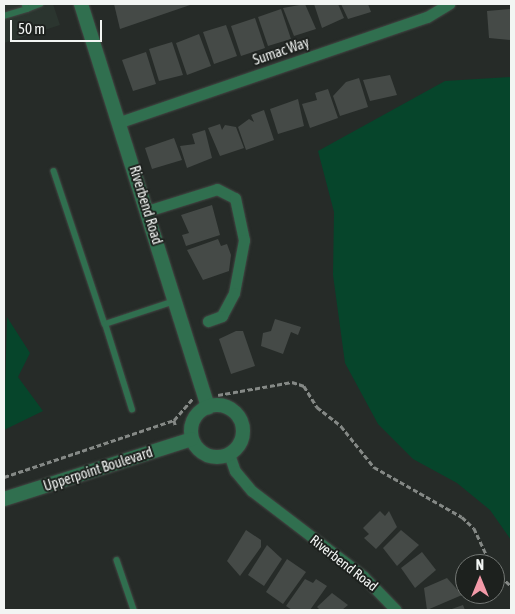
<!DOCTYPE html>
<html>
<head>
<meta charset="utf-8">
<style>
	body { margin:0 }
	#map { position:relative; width:515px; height:614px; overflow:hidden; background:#262b28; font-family:"Asap Condensed",sans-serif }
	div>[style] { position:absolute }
	.built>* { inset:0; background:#2b352f }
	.green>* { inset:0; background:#06452b }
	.building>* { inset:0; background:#454a47 }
	.path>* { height:2.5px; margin-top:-1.25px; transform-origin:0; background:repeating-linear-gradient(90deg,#858986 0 5px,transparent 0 7.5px) }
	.roads { filter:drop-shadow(0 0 1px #434744) drop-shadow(0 0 1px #434744) }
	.service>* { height:5.5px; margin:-2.75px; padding:0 2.75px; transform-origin:2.75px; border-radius:2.75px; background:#306f4f }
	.minor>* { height:11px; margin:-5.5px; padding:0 5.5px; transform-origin:5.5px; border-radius:5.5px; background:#306f4f }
	.tertiary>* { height:14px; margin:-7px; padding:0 7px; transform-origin:7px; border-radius:7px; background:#306f4f }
	.tertiary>.ring { margin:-7px; padding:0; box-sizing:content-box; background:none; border:14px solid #306f4f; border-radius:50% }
	span { translate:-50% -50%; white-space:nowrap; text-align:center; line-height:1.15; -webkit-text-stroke:4px #1d211e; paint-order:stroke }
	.street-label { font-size:14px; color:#f2f5f3 }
	.frame { position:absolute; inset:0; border:5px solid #f2f5f3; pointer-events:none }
	.north { position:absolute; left:455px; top:554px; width:50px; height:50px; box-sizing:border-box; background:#1d211e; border:1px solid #727673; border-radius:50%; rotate:0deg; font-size:14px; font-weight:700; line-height:20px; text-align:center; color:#f2f5f3 }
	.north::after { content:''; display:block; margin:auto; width:18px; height:22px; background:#f39aa8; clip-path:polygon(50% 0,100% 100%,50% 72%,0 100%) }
	.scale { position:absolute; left:10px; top:20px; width:92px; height:22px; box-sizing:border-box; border:2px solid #f2f5f3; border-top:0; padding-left:6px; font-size:15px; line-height:18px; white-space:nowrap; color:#f2f5f3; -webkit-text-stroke:4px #1d211e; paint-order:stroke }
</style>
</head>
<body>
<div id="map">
	<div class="built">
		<div style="clip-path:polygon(4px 4px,53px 4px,60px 25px,4px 43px)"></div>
	</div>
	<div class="green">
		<div style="clip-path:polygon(511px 77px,511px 540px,490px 510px,457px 483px,413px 459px,378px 424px,345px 363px,333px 275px,334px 212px,318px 151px,445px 81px)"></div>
		<div style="clip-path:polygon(7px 317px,30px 353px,18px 377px,43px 411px,4px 430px)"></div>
	</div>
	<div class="building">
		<div style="clip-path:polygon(114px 4px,193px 4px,120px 29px)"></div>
		<div style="clip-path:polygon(305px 4px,316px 29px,294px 36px,283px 8px)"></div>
		<div style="clip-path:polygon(314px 4px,338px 4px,344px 18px,322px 28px)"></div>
		<div style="clip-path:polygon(341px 4px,368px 4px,371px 12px,348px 19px)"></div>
		<div style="clip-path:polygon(281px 9px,291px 39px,268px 46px,258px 17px)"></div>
		<div style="clip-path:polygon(510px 9px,511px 40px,489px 38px,487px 11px)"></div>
		<div style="clip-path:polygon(255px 18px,265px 48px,241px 56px,231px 26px)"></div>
		<div style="clip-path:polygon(226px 25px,237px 56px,214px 64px,203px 32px)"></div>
		<div style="clip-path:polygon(199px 34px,211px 66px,187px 75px,176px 43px)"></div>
		<div style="clip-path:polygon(172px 42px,183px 75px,159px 81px,149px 49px)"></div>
		<div style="clip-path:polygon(146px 52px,156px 84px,133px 91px,122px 60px)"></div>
		<div style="clip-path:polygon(390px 75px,397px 95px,370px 101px,363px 80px)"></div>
		<div style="clip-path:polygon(359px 78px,368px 107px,340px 116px,333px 96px,346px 82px)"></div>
		<div style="clip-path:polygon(328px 89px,338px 118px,310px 128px,302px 104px,317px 100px,315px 93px)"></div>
		<div style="clip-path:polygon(298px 99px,304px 126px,278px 134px,270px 109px)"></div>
		<div style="clip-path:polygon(264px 110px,274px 140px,246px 150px,238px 127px,249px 119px,254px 122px,251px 115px)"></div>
		<div style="clip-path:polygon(220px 124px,222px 130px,225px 125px,236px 127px,244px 148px,220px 156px,208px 128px)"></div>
		<div style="clip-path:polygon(205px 130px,212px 158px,187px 168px,180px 146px,195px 144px,192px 134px)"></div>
		<div style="clip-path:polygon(174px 138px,182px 160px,152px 169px,145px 148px)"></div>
		<div style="clip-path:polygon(212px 205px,220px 235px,186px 246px,182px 235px,189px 233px,181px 215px)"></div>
		<div style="clip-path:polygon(218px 239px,221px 246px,227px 244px,231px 255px,229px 271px,203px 280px,187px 250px)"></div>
		<div style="clip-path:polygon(275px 319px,301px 327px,298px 335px,291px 332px,283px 354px,261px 346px,263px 333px,271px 331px)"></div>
		<div style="clip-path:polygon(236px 331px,243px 331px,255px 366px,231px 374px,219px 339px)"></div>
		<div style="clip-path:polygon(380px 511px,385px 516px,389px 511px,397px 527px,376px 549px,364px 538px,369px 534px,363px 528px)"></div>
		<div style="clip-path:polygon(246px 530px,261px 540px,261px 547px,240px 576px,227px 561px)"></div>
		<div style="clip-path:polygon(401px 530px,419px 545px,397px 566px,383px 548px)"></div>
		<div style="clip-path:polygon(267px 545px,282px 559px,264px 586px,248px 575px)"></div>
		<div style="clip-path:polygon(422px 552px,436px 570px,415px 588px,401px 568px)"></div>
		<div style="clip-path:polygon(287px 559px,306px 572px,283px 604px,266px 592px)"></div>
		<div style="clip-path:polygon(447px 578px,462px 595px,427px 610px,424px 588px)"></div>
		<div style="clip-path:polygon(305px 579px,313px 583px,316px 579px,327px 586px,310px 610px,292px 610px,286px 606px)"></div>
		<div style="clip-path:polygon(332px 593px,348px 605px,342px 610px,320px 610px,317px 607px)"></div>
		<div style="clip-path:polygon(463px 605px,465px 610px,449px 610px)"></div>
	</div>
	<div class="path">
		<div style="left:218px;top:395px;width:75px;rotate:-10deg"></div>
		<div style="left:292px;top:382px;width:13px;rotate:18deg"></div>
		<div style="left:304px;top:386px;width:25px;rotate:58deg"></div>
		<div style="left:317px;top:407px;width:31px;rotate:38deg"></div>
		<div style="left:341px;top:426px;width:53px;rotate:51.2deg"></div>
		<div style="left:374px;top:467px;width:101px;rotate:29.6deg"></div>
		<div style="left:462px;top:517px;width:16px;rotate:43deg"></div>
		<div style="left:474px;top:528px;width:40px;rotate:65deg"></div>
		<div style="left:174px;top:420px;width:7px;rotate:74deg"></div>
		<div style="left:4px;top:477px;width:179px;rotate:-18.5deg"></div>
		<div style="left:174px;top:420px;width:28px;rotate:-49deg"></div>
		<div style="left:495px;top:571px;width:22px;rotate:43deg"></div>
	</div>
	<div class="roads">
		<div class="service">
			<div style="left:25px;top:4px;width:5px;rotate:68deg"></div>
			<div style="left:27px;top:9px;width:14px;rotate:-21deg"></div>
			<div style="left:4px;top:16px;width:24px;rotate:-17deg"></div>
			<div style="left:54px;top:171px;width:161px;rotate:71.6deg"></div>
			<div style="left:132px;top:410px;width:90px;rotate:-107.4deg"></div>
			<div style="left:105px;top:324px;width:74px;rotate:-18.2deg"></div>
			<div style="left:117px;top:560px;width:53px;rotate:71.2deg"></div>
		</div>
		<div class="minor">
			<div style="left:120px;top:122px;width:324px;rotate:-18.9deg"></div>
			<div style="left:427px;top:17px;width:26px;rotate:-31deg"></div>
			<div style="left:147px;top:211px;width:73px;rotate:-17.4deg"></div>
			<div style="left:217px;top:189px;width:20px;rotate:27deg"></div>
			<div style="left:235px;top:198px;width:43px;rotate:77.9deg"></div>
			<div style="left:244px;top:240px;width:54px;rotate:100.7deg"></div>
			<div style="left:234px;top:293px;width:26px;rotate:118deg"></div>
			<div style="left:222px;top:316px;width:15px;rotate:160deg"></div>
			<div style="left:229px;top:454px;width:18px;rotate:71deg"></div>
			<div style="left:235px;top:471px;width:26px;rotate:50deg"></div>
			<div style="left:252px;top:491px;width:140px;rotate:37.4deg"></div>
			<div style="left:363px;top:576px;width:47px;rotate:45.9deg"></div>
		</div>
		<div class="tertiary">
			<div style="left:81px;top:4px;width:423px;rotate:72.5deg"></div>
			<div class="ring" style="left:191px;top:405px;width:38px;height:38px"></div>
			<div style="left:4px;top:499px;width:197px;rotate:-17.7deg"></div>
		</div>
	</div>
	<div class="street-label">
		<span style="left:281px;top:51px;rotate:-19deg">Sumac Way</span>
		<span style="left:146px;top:205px;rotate:73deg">Riverbend Road</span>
		<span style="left:98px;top:469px;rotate:-18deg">Upperpoint Boulevard</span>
		<span style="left:344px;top:563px;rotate:38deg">Riverbend Road</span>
	</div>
	<div class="frame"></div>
	<div class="north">N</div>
	<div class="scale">50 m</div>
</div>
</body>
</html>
